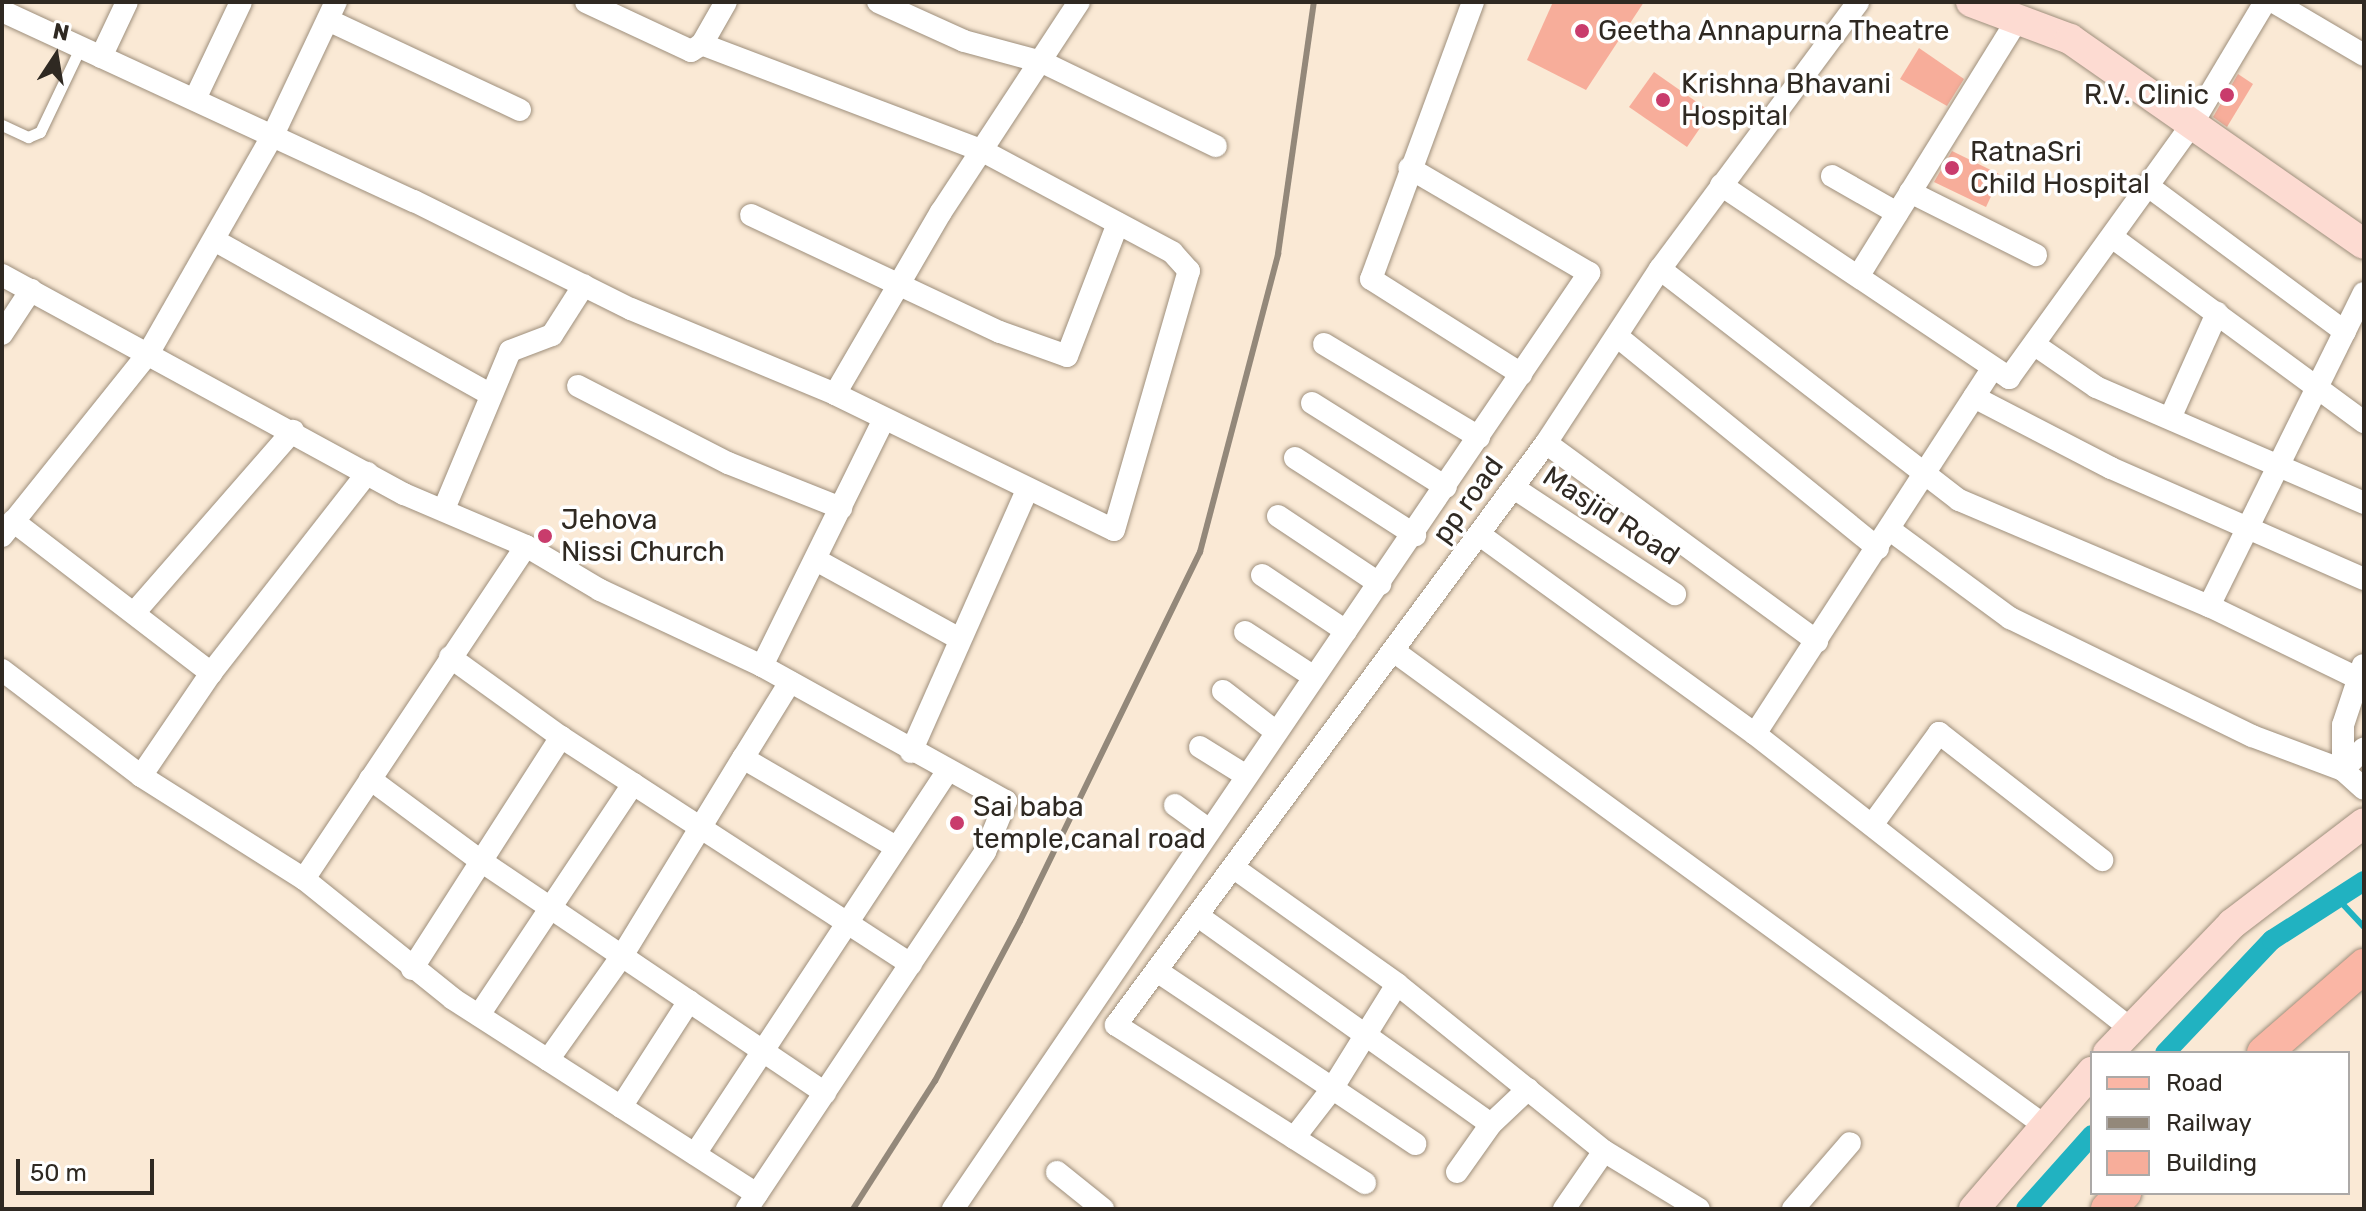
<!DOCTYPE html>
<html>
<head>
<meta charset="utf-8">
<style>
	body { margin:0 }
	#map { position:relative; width:2366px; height:1211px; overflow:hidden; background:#fae9d5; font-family:Rubik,sans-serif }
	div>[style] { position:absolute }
	.stream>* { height:6px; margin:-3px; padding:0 3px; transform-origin:3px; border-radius:3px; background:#21b2c1 }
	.canal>* { height:20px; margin:-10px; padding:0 10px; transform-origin:10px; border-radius:10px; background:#21b2c1 }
	.building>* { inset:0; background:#f7ad9a }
	.roads { filter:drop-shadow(0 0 2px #9e8f7c) drop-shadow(0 0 2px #9e8f7c) }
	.lane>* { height:11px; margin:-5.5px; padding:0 5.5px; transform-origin:5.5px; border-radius:5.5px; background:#fff }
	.street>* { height:22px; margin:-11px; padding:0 11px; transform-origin:11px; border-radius:11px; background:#fff }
	.secondary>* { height:30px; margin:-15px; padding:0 15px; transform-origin:15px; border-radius:15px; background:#fddbd2 }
	.primary>* { height:34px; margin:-17px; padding:0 17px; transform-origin:17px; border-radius:17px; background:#fab6a5 }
	.rail>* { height:6px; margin:-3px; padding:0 3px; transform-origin:3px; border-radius:3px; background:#93887a }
	.dots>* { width:22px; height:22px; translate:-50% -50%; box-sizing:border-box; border:4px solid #fff; border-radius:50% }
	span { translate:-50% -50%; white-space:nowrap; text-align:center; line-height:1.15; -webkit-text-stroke:7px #fff; paint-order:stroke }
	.poi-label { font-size:28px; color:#2f2922 }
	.left { translate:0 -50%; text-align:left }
	.right { translate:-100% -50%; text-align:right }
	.street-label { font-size:28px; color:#2f2922 }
	.frame { position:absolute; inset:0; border:4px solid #2f2922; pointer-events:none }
	.legend { position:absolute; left:2090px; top:1051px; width:260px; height:144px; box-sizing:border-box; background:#fff; border:2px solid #aca9a7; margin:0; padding:10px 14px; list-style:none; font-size:24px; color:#2f2922 }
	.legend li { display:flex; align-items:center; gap:16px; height:40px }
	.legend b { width:40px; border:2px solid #aca9a7 }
	.north { position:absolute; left:16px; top:16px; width:80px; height:80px; -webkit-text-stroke:6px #fff; paint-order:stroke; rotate:12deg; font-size:22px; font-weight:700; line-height:32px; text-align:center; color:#2f2922 }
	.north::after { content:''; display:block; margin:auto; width:28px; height:36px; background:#2f2922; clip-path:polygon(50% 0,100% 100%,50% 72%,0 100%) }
	.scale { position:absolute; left:16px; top:1159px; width:138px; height:36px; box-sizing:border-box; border:4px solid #2f2922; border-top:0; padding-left:10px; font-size:24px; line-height:28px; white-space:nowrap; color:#2f2922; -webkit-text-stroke:6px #fff; paint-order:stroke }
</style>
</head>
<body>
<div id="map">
	<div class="stream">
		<div style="left:2337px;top:898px;width:40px;rotate:47deg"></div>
	</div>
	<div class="canal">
		<div style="left:2165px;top:1053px;width:156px;rotate:-46.6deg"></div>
		<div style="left:2272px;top:940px;width:109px;rotate:-32.7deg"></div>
		<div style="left:2026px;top:1209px;width:99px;rotate:-48.3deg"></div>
	</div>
	<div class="building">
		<div style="clip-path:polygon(1553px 2px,1644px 2px,1586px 90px,1527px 60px)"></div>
		<div style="clip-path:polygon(1919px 48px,1964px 79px,1947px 106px,1900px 79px)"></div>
		<div style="clip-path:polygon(1654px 72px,1711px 112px,1687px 147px,1629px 107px)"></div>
		<div style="clip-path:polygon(2238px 74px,2253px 84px,2227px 127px,2213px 117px)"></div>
		<div style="clip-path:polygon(1952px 151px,2001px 175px,1986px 207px,1934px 182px)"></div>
	</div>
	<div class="roads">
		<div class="lane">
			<div style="left:2px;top:125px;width:29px;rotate:25deg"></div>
			<div style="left:28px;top:137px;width:13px;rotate:-23deg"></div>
			<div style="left:40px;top:132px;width:95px;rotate:-64.5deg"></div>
		</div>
		<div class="street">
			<div style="left:586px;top:2px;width:116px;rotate:25deg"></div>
			<div style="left:691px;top:51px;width:13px;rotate:-32deg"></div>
			<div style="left:702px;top:44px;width:48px;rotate:-60.3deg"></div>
			<div style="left:878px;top:2px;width:94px;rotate:24.4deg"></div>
			<div style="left:964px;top:41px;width:81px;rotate:15.1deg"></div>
			<div style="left:1042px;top:62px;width:193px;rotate:25.8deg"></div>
			<div style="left:1473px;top:2px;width:295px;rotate:110.2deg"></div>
			<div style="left:1371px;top:279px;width:178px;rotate:32.3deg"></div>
			<div style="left:2274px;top:2px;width:104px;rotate:30.5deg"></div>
			<div style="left:2px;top:11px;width:454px;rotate:24.8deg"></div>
			<div style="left:414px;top:201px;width:242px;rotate:26.5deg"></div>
			<div style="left:631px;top:309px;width:221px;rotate:22.6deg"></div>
			<div style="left:835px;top:394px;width:310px;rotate:26deg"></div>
			<div style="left:1114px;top:530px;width:270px;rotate:-73.9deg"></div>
			<div style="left:1189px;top:271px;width:25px;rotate:-132deg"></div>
			<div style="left:1172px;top:252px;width:214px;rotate:-151.9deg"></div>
			<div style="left:983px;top:151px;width:301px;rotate:-159.2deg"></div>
			<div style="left:328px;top:20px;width:212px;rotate:25.1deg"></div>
			<div style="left:101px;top:57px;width:61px;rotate:-64.7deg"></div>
			<div style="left:195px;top:99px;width:107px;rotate:-64.6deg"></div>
			<div style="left:1832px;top:176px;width:75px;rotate:29.6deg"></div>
			<div style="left:1721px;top:185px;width:347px;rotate:33.8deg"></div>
			<div style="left:2009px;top:378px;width:313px;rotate:-54.2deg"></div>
			<div style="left:2192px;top:124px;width:142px;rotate:-59.1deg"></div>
			<div style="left:2148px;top:186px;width:245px;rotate:36.5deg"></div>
			<div style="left:1910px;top:192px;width:141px;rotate:26.6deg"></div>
			<div style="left:751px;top:215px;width:275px;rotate:25.2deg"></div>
			<div style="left:1000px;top:332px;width:71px;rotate:19.7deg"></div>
			<div style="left:1067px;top:356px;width:142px;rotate:-69deg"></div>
			<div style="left:2112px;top:237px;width:313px;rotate:36.3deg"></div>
			<div style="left:214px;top:240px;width:317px;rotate:29.2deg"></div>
			<div style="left:1660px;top:269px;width:378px;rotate:37.7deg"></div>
			<div style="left:1959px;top:500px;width:272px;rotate:23deg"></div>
			<div style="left:2209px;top:606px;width:165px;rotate:25.9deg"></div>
			<div style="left:2px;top:275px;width:458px;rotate:28.6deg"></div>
			<div style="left:404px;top:494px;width:133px;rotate:23.1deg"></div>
			<div style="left:526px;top:546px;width:86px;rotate:30.7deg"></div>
			<div style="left:600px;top:590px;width:179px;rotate:25.1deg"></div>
			<div style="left:762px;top:666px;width:279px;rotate:29deg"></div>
			<div style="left:1006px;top:801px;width:55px;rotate:112.4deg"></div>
			<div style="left:985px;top:852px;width:429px;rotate:123.7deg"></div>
			<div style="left:1859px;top:275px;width:301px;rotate:-58.2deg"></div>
			<div style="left:2px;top:334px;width:53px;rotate:-56.6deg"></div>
			<div style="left:1618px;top:337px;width:335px;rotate:39.1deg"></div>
			<div style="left:1324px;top:344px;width:181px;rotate:31deg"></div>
			<div style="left:2035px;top:345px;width:74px;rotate:34.5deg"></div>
			<div style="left:2096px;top:387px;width:292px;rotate:23.4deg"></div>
			<div style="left:578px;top:386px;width:169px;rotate:27.2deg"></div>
			<div style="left:728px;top:463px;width:122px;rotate:21.7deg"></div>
			<div style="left:835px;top:394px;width:211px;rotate:-59.8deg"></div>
			<div style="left:941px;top:212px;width:251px;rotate:-56.7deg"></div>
			<div style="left:1974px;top:397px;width:154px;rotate:27.4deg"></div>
			<div style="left:2111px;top:468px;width:276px;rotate:23.7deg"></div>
			<div style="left:1312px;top:403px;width:158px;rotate:32.1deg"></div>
			<div style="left:2171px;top:416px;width:113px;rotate:-65.9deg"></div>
			<div style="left:1546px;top:443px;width:336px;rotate:36.2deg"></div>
			<div style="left:1295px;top:458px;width:143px;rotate:32.7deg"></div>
			<div style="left:1514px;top:488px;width:193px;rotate:33.4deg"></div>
			<div style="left:444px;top:509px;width:171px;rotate:-67.3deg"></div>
			<div style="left:510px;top:351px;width:45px;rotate:-20.9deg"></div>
			<div style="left:552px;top:335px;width:59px;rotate:-57.4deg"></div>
			<div style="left:1278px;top:516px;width:123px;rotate:33.7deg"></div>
			<div style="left:13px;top:521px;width:250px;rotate:37.5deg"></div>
			<div style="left:1890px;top:530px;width:149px;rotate:36.3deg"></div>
			<div style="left:2010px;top:618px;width:269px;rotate:26deg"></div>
			<div style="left:2252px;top:736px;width:97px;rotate:20.5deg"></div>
			<div style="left:2343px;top:770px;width:28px;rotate:42deg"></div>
			<div style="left:1480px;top:535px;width:339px;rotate:35.9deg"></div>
			<div style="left:1755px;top:734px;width:477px;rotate:38.1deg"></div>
			<div style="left:2px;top:536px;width:233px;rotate:-51.3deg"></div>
			<div style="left:148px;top:354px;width:252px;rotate:-60.3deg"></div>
			<div style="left:273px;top:135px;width:147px;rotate:-64.7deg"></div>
			<div style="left:818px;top:561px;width:162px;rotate:28.8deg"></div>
			<div style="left:1262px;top:575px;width:101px;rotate:33.7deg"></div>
			<div style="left:2209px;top:606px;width:349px;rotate:-63.7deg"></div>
			<div style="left:134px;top:613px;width:242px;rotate:-48.9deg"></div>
			<div style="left:1245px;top:632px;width:82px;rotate:33.1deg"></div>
			<div style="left:1395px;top:652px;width:804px;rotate:36.1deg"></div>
			<div style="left:450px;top:657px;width:137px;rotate:35.8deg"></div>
			<div style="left:561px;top:737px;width:417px;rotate:33deg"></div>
			<div style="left:762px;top:666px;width:275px;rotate:-63.7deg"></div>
			<div style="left:2px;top:670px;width:175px;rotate:37.3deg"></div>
			<div style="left:141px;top:776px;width:193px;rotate:32.3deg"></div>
			<div style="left:304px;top:879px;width:191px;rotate:38.8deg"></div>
			<div style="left:453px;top:999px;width:361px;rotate:32.7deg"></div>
			<div style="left:790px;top:682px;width:89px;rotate:121.7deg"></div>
			<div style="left:743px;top:758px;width:177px;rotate:30.2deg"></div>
			<div style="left:1223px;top:691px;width:66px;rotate:37.6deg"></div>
			<div style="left:1755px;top:734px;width:435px;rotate:-57deg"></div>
			<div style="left:1200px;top:747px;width:53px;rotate:31.9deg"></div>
			<div style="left:911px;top:752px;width:287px;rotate:-66.1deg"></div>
			<div style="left:2343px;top:770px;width:45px;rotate:-90deg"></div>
			<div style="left:2343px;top:725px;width:63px;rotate:-71.6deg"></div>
			<div style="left:2343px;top:770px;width:30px;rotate:-46deg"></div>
			<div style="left:141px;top:776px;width:125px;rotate:-55.8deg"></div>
			<div style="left:211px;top:673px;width:254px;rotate:-52deg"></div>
			<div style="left:370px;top:779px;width:138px;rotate:36.5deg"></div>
			<div style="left:481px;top:861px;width:415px;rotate:34deg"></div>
			<div style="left:1175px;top:805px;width:41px;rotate:36deg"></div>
			<div style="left:1872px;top:825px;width:114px;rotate:-53.9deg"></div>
			<div style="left:1939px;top:733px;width:207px;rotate:37.9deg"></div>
			<div style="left:1234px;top:868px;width:200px;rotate:35.4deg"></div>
			<div style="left:1397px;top:984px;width:266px;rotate:38.9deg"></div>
			<div style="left:1604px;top:1151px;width:111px;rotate:31.4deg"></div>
			<div style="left:304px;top:879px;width:400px;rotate:-56.3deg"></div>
			<div style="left:1198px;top:916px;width:359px;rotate:35.4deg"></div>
			<div style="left:412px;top:969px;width:276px;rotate:-57.3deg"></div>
			<div style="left:1157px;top:971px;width:311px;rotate:33.8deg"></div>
			<div style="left:479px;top:1015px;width:278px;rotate:-56.3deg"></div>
			<div style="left:548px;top:1060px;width:128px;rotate:-54.6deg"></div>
			<div style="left:622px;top:956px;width:232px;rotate:-58.6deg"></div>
			<div style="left:621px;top:1107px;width:126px;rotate:-57.3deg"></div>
			<div style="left:1294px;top:1138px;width:62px;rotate:-52.2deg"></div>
			<div style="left:1332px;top:1089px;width:123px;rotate:-58.2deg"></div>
			<div style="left:695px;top:1154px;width:459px;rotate:-56.6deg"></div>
			<div style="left:1057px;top:1172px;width:59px;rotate:38.8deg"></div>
			<div style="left:1457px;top:1172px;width:59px;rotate:-54.7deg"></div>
			<div style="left:1491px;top:1124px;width:51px;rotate:-43.4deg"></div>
			<div style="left:1365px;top:1183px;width:295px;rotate:-147.6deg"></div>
			<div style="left:1116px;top:1025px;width:724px;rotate:-53.54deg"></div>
			<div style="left:1546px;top:443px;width:208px;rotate:-56.8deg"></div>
			<div style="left:1660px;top:269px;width:332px;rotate:-53.4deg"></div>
			<div style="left:953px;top:1209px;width:1132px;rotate:-55.8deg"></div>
			<div style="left:1589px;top:273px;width:208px;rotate:-149.7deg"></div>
			<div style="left:1564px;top:1209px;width:70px;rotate:-55.4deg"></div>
			<div style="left:1793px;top:1209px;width:87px;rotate:-49.2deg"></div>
		</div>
		<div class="secondary">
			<div style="left:1971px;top:2px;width:106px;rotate:20.5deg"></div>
			<div style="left:2070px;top:39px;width:358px;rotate:34.9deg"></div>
			<div style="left:2108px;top:1053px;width:179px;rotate:-46.1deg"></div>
			<div style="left:2232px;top:924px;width:166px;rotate:-37.4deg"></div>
			<div style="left:1974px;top:1209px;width:181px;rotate:-49.3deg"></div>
		</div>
		<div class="primary">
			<div style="left:2264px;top:1053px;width:133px;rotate:-41deg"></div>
			<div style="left:2108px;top:1209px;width:23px;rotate:-45deg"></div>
		</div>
	</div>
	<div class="rail">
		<div style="left:853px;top:1209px;width:152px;rotate:-57.4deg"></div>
		<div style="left:935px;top:1081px;width:181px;rotate:-62deg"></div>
		<div style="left:1020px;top:921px;width:411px;rotate:-64deg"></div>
		<div style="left:1200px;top:552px;width:308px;rotate:-75.3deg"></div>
		<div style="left:1278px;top:254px;width:255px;rotate:-81.9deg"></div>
	</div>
	<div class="dots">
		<div style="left:1582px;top:31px;background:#c93c6c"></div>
		<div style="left:2227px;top:95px;background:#c93c6c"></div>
		<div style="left:1663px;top:100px;background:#c93c6c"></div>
		<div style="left:1952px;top:168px;background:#c93c6c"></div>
		<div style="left:545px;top:536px;background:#c93c6c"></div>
		<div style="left:957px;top:823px;background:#c93c6c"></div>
	</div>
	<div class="poi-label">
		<span class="left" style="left:1598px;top:31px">Geetha Annapurna Theatre</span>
		<span class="left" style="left:1681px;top:100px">Krishna Bhavani<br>Hospital</span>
		<span class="right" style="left:2209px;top:95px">R.V. Clinic</span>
		<span class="left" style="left:1970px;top:168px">RatnaSri<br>Child Hospital</span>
		<span class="left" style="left:561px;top:536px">Jehova<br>Nissi Church</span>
		<span class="left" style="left:973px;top:823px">Sai baba<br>temple,canal road</span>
	</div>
	<div class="street-label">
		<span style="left:1468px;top:500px;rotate:-54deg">pp road</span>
		<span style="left:1611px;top:516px;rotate:33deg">Masjid Road</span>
	</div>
	<div class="frame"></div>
	<ul class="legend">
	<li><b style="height:10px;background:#fab6a5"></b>Road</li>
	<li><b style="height:10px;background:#93887a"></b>Railway</li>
	<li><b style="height:22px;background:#f7ad9a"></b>Building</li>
	</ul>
	<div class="north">N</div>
	<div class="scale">50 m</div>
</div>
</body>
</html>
